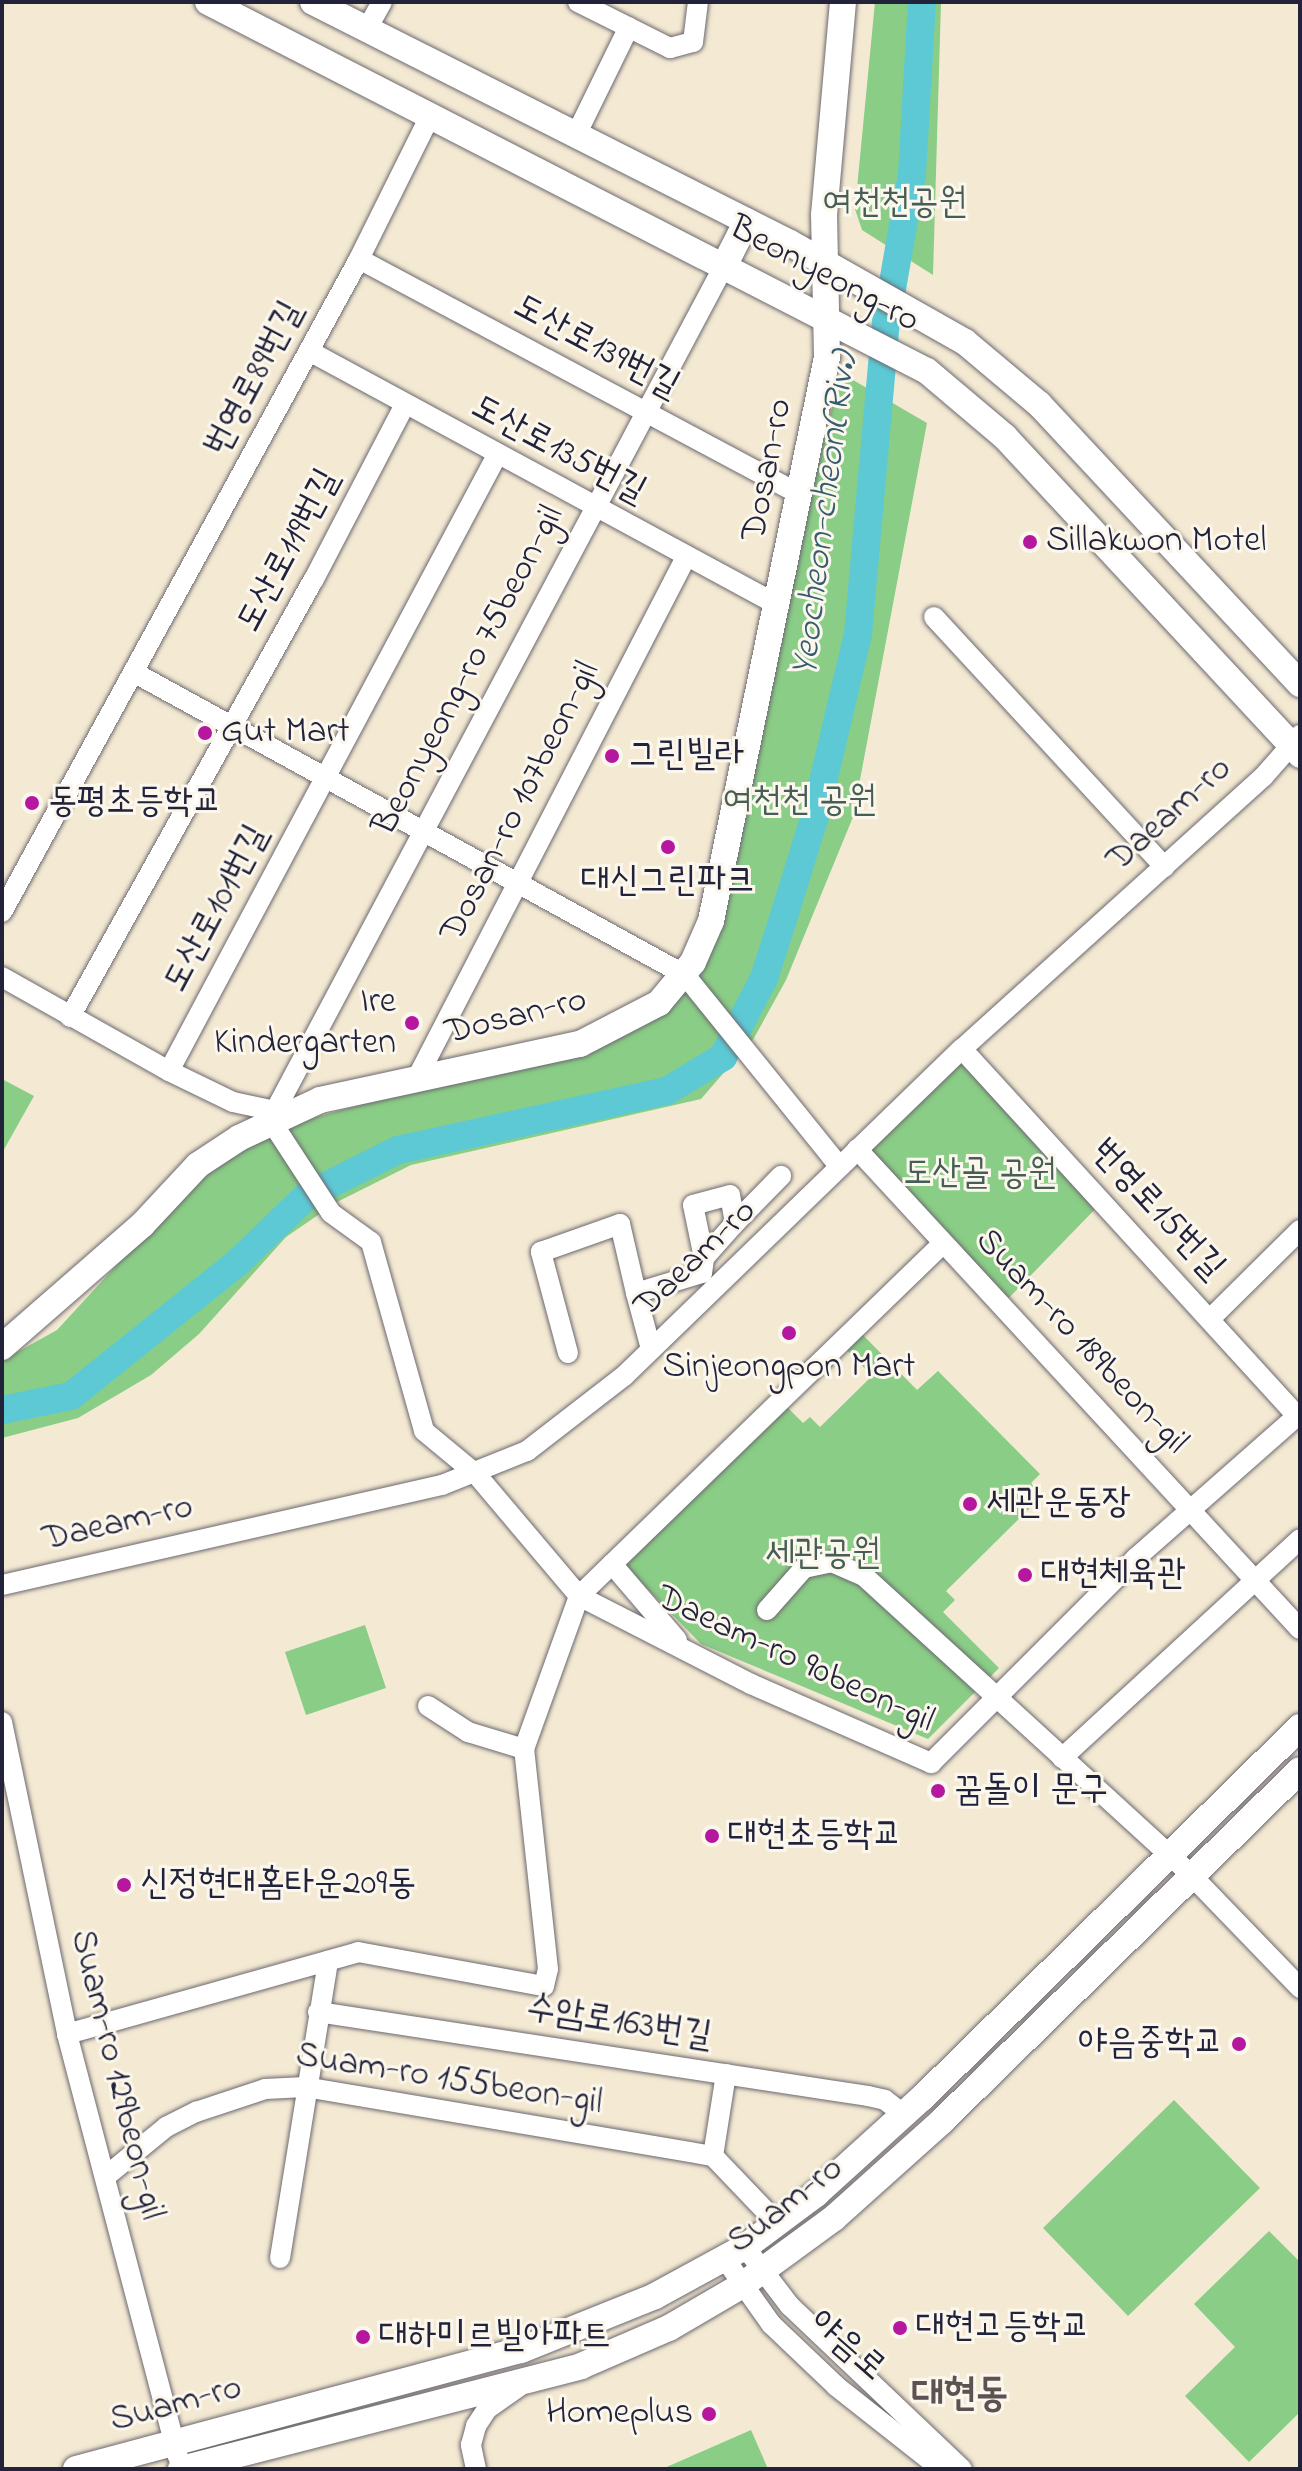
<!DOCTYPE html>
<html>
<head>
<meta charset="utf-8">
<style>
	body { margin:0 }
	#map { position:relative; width:1302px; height:2471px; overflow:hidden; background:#f4ead3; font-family:"Indie Flower","Poor Story",sans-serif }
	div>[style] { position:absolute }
	.green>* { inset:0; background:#8acd86 }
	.river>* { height:28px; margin:-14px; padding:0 14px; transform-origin:14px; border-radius:14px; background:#5cc9d4 }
	.roads { filter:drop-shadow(0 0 2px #6c6870) drop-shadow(0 0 2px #6c6870) }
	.minor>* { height:20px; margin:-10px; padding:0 10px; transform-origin:10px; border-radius:10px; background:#fff }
	.major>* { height:26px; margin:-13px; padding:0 13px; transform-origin:13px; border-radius:13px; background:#fff }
	.dots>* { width:22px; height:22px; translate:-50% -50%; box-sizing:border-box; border:4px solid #fbf7ec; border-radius:50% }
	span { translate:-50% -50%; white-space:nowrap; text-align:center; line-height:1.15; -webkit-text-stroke:6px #fbf7ec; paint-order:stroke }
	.park-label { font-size:36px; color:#465e55 }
	.street-label { font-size:36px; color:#22223b }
	.poi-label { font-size:36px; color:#22223b }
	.left { translate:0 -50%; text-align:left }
	.right { translate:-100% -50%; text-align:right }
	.water-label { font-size:38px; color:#365c71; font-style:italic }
	.quarter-label { font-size:40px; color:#5d5252; font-weight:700 }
	.frame { position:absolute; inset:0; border:4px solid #22223b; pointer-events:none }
</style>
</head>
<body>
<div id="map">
	<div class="green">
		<div style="clip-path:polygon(875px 2px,941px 2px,933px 275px,862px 230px,855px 209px)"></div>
		<div style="clip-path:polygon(841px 373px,927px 423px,853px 817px,786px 980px,754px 1038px,701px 1099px,411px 1165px,337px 1202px,286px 1237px,199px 1334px,151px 1375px,78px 1418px,2px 1438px,3px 1360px,57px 1330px,175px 1202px,242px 1147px,316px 1117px,514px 1063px,681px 991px)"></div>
		<div style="clip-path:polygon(962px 1049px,1103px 1201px,1001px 1306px,857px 1149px)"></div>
		<div style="clip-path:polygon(2px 1079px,34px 1096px,2px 1153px)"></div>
		<div style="clip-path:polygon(858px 1330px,917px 1390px,938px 1371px,1040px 1474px,1031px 1483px,1043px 1495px,946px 1591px,955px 1600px,943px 1612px,999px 1668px,928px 1739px,701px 1644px,621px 1562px,783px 1403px,803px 1423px,810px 1417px,820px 1427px,872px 1376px,842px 1345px)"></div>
		<div style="clip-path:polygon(365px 1625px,386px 1688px,306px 1715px,285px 1652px)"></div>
		<div style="clip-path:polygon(1174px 2100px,1260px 2188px,1128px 2316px,1043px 2228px)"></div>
		<div style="clip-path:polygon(1269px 2231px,1300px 2262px,1300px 2412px,1249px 2462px,1185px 2396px,1235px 2347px,1194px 2304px)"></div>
		<div style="clip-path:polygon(751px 2430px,768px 2469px,662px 2469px)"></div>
	</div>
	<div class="river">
		<div style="left:2px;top:1410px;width:70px;rotate:-11.5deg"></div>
		<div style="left:71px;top:1396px;width:213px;rotate:-38.7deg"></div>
		<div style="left:237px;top:1263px;width:98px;rotate:-43.8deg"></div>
		<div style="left:308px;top:1195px;width:101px;rotate:-26.6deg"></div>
		<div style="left:398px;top:1150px;width:275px;rotate:-12.4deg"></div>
		<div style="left:667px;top:1091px;width:66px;rotate:-31.3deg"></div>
		<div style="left:723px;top:1057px;width:89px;rotate:-62.6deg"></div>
		<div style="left:764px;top:978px;width:65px;rotate:-72.1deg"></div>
		<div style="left:784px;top:916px;width:105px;rotate:-72.8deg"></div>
		<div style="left:815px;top:816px;width:187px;rotate:-76.7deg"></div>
		<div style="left:858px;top:634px;width:312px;rotate:-84.9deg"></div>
		<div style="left:886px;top:323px;width:151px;rotate:-80.1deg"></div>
		<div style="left:912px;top:174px;width:172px;rotate:-86.7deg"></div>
	</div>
	<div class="roads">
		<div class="minor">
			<div style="left:578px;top:2px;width:103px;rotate:26.6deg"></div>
			<div style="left:670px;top:48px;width:24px;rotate:-15deg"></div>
			<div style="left:693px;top:42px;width:40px;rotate:-82.9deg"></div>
			<div style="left:367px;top:29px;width:31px;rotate:-61deg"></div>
			<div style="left:576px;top:135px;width:120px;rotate:-63.9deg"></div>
			<div style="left:359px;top:259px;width:501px;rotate:28.1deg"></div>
			<div style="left:309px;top:351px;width:533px;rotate:28.44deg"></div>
			<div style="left:934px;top:617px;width:340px;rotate:47.3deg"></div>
			<div style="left:135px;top:673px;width:627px;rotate:28.77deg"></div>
			<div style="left:685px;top:975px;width:245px;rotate:51.1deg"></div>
			<div style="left:2px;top:912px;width:744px;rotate:-61.33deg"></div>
			<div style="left:359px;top:259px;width:162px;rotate:-63.6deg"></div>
			<div style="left:2px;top:977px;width:192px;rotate:29.4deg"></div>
			<div style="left:169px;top:1071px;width:71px;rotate:25.8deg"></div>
			<div style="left:233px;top:1102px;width:43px;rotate:12.1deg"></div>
			<div style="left:275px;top:1111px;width:13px;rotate:99deg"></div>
			<div style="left:273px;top:1124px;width:106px;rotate:56.9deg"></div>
			<div style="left:331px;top:1213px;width:49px;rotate:35.9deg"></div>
			<div style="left:371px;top:1242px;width:196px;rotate:74.3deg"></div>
			<div style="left:424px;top:1431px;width:67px;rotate:39.6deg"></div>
			<div style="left:476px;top:1474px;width:160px;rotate:49.8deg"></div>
			<div style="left:579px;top:1596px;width:193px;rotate:27.1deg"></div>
			<div style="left:751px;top:1684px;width:197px;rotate:23.7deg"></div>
			<div style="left:931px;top:1763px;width:290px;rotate:-45deg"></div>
			<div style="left:1136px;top:1558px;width:215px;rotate:-41.4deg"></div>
			<div style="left:70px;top:1017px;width:499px;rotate:-60.9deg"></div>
			<div style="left:313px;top:581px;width:197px;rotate:-62.5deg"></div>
			<div style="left:962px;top:1049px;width:501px;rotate:47.59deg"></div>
			<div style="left:169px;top:1071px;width:696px;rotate:-61.96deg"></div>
			<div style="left:416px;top:1080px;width:589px;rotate:-62.69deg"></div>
			<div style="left:275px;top:1111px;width:959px;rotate:-62.02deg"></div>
			<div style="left:857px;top:1149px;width:653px;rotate:47.3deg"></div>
			<div style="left:704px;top:1258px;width:47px;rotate:-48.5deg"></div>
			<div style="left:1211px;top:1318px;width:125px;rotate:-44.7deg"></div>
			<div style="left:651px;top:1349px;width:58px;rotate:-105deg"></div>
			<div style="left:636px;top:1293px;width:69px;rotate:-16.9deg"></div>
			<div style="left:702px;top:1273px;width:15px;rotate:-82deg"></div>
			<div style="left:704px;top:1258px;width:54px;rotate:-101.7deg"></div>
			<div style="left:693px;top:1205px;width:38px;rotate:-15deg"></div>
			<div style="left:730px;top:1195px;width:28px;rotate:80deg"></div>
			<div style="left:735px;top:1223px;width:66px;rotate:-45.6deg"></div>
			<div style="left:568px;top:1353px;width:105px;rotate:-105deg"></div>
			<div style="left:541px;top:1252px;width:84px;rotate:-19.5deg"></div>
			<div style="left:620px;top:1224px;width:71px;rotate:76.9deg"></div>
			<div style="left:612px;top:1564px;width:461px;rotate:-44.1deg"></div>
			<div style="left:2px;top:1585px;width:451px;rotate:-12.8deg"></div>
			<div style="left:442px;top:1485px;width:92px;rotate:-21.8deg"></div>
			<div style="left:527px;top:1451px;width:123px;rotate:-37.7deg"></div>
			<div style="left:624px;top:1376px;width:470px;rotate:-44.1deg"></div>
			<div style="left:962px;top:1049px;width:407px;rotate:-42.1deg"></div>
			<div style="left:1264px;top:776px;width:55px;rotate:-48.7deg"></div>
			<div style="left:767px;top:1610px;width:56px;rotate:-48.6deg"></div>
			<div style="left:804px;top:1568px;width:29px;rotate:-12deg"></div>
			<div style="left:832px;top:1562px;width:35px;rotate:24deg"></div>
			<div style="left:864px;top:1576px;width:445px;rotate:42.4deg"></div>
			<div style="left:1192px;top:1876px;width:156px;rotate:46deg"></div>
			<div style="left:428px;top:1706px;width:48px;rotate:33deg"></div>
			<div style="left:468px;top:1732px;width:59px;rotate:16.9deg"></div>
			<div style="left:2px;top:1722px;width:319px;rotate:78.2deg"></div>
			<div style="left:67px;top:2034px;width:437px;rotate:75.3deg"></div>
			<div style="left:1062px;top:1758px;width:323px;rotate:-42.6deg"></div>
			<div style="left:318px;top:2012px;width:556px;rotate:8.68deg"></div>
			<div style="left:868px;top:2096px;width:17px;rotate:13deg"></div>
			<div style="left:885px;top:2100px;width:24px;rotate:38deg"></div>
			<div style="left:67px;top:2034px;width:302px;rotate:-15.7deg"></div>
			<div style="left:358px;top:1952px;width:189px;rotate:10.4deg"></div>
			<div style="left:544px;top:1986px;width:17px;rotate:-77deg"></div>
			<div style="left:548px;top:1969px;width:221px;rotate:-96.2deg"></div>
			<div style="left:524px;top:1749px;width:163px;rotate:-70.2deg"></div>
			<div style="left:579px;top:1596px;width:46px;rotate:-44.1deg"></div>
			<div style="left:612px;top:1564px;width:100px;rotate:49.5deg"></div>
			<div style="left:713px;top:2156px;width:83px;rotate:-81deg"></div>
			<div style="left:105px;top:2177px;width:79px;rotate:-39.3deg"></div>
			<div style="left:166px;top:2127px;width:34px;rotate:-27deg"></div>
			<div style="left:196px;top:2112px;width:73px;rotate:-18.4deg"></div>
			<div style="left:265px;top:2089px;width:40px;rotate:-2.9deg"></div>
			<div style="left:305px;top:2087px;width:414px;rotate:9.6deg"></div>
			<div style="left:713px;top:2156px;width:93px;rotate:46.3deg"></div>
			<div style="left:745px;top:2247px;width:74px;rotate:52.7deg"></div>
			<div style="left:790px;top:2306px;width:237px;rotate:43.5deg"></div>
			<div style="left:280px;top:2258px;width:301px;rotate:-80.8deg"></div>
			<div style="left:725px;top:2259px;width:80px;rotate:54.7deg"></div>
			<div style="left:771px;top:2324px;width:90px;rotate:43.6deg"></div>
			<div style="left:836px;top:2386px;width:134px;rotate:38.3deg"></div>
			<div style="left:476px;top:2469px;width:25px;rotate:-102deg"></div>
			<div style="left:471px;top:2445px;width:20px;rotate:-75deg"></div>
			<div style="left:476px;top:2426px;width:20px;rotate:-57deg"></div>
			<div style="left:487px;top:2409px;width:39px;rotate:-35deg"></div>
		</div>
		<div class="major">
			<div style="left:208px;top:2px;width:808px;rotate:27.17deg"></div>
			<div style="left:927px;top:371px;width:102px;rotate:40.2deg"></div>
			<div style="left:1005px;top:437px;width:434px;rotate:47.1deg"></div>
			<div style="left:313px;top:2px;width:534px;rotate:26.8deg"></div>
			<div style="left:790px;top:243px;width:201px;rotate:29.5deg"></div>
			<div style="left:965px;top:342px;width:97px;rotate:40deg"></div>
			<div style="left:1039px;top:404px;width:383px;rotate:47deg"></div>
			<div style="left:725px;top:264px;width:48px;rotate:-62.9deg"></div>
			<div style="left:2px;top:1347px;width:186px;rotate:-41.1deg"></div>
			<div style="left:142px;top:1225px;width:82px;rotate:-47deg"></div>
			<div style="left:198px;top:1165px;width:49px;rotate:-33.4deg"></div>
			<div style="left:239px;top:1138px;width:89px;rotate:-25.1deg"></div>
			<div style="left:320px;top:1100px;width:266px;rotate:-12.2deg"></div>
			<div style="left:580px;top:1044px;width:89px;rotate:-27.4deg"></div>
			<div style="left:659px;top:1003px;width:53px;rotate:-50.3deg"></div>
			<div style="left:693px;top:962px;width:45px;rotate:-66.3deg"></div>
			<div style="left:711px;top:921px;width:576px;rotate:-78.38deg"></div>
			<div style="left:827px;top:357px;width:142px;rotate:-91.2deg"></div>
			<div style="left:824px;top:215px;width:214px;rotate:-84.9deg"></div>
			<div style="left:76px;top:2469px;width:461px;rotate:-15deg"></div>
			<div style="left:521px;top:2350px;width:144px;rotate:-21.9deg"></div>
			<div style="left:655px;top:2296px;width:102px;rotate:-28.6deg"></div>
			<div style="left:745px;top:2247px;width:89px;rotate:-36.7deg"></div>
			<div style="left:816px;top:2194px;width:143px;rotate:-42.2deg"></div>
			<div style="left:922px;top:2098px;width:530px;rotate:-44.46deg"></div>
			<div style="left:181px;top:2469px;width:413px;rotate:-14.4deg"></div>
			<div style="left:581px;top:2366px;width:96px;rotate:-23.4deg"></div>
			<div style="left:669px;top:2328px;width:83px;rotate:-30.3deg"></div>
			<div style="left:741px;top:2286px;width:115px;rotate:-36.2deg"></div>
			<div style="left:834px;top:2218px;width:145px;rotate:-41.9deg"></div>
			<div style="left:942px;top:2121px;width:501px;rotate:-44.43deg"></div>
		</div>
	</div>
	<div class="dots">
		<div style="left:1030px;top:542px;background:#b5179e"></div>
		<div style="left:205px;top:733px;background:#b5179e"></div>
		<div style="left:612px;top:756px;background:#b5179e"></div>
		<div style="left:32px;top:803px;background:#b5179e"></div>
		<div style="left:668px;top:847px;background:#b5179e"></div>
		<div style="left:412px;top:1023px;background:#b5179e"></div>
		<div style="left:789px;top:1333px;background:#b5179e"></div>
		<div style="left:970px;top:1504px;background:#b5179e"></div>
		<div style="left:1025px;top:1575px;background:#b5179e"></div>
		<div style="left:938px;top:1791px;background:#b5179e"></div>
		<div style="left:712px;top:1836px;background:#b5179e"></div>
		<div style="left:124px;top:1885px;background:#b5179e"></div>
		<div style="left:1239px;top:2044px;background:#b5179e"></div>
		<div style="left:900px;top:2328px;background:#b5179e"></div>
		<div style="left:363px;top:2337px;background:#b5179e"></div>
		<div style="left:709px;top:2414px;background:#b5179e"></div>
	</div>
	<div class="park-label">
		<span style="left:895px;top:204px">여천천공원</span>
		<span style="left:800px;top:802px">여천천 공원</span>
		<span style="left:980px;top:1175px">도산골 공원</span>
		<span style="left:823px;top:1555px">세관공원</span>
	</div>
	<div class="street-label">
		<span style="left:824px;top:275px;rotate:28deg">Beonyeong-ro</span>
		<span style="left:596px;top:347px;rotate:28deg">도산로139번길</span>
		<span style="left:255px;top:379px;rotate:-62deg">번영로89번길</span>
		<span style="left:558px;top:450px;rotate:28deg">도산로135번길</span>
		<span style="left:768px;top:470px;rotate:-79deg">Dosan-ro</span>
		<span style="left:289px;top:551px;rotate:-62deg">도산로119번길</span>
		<span style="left:469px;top:671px;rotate:-62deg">Beonyeong-ro 75beon-gil</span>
		<span style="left:521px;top:802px;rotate:-63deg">Dosan-ro 107beon-gil</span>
		<span style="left:1170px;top:815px;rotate:-42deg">Daeam-ro</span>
		<span style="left:217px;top:909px;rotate:-62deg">도산로101번길</span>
		<span style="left:516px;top:1017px;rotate:-14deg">Dosan-ro</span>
		<span style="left:1157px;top:1210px;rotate:47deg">번영로15번길</span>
		<span style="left:696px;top:1259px;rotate:-44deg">Daeam-ro</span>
		<span style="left:1081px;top:1342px;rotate:47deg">Suam-ro 189beon-gil</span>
		<span style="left:118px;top:1524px;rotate:-13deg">Daeam-ro</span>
		<span style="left:795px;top:1660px;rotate:25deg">Daeam-ro 90beon-gil</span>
		<span style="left:619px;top:2023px;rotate:9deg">수암로163번길</span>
		<span style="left:116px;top:2075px;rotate:76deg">Suam-ro 129beon-gil</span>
		<span style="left:449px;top:2080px;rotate:9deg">Suam-ro 155beon-gil</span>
		<span style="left:786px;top:2206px;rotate:-38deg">Suam-ro</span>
		<span style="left:847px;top:2346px;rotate:41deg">야음로</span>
		<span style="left:176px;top:2405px;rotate:-15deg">Suam-ro</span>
	</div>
	<div class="poi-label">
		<span class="left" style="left:1046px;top:542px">Sillakwon Motel</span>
		<span class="left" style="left:221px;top:733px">Gut Mart</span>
		<span class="left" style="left:628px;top:756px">그린빌라</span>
		<span class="left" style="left:48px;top:803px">동평초등학교</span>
		<span style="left:668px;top:882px">대신그린파크</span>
		<span class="right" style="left:396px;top:1023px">Ire<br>Kindergarten</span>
		<span style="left:789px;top:1368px">Sinjeongpon Mart</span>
		<span class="left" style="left:986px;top:1504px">세관운동장</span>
		<span class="left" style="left:1041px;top:1575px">대현체육관</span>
		<span class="left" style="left:954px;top:1791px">꿈돌이 문구</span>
		<span class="left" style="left:728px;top:1836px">대현초등학교</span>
		<span class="left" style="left:140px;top:1885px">신정현대홈타운209동</span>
		<span class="right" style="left:1223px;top:2044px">야음중학교</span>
		<span class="left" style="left:916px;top:2328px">대현고등학교</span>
		<span class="left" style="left:379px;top:2337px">대하미르빌아파트</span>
		<span class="right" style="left:693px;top:2414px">Homeplus</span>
	</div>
	<div class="water-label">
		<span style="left:826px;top:514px;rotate:-83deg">Yeocheon-cheon(Riv.)</span>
	</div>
	<div class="quarter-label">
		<span style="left:960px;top:2396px">대현동</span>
	</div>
	<div class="frame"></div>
</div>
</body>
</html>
